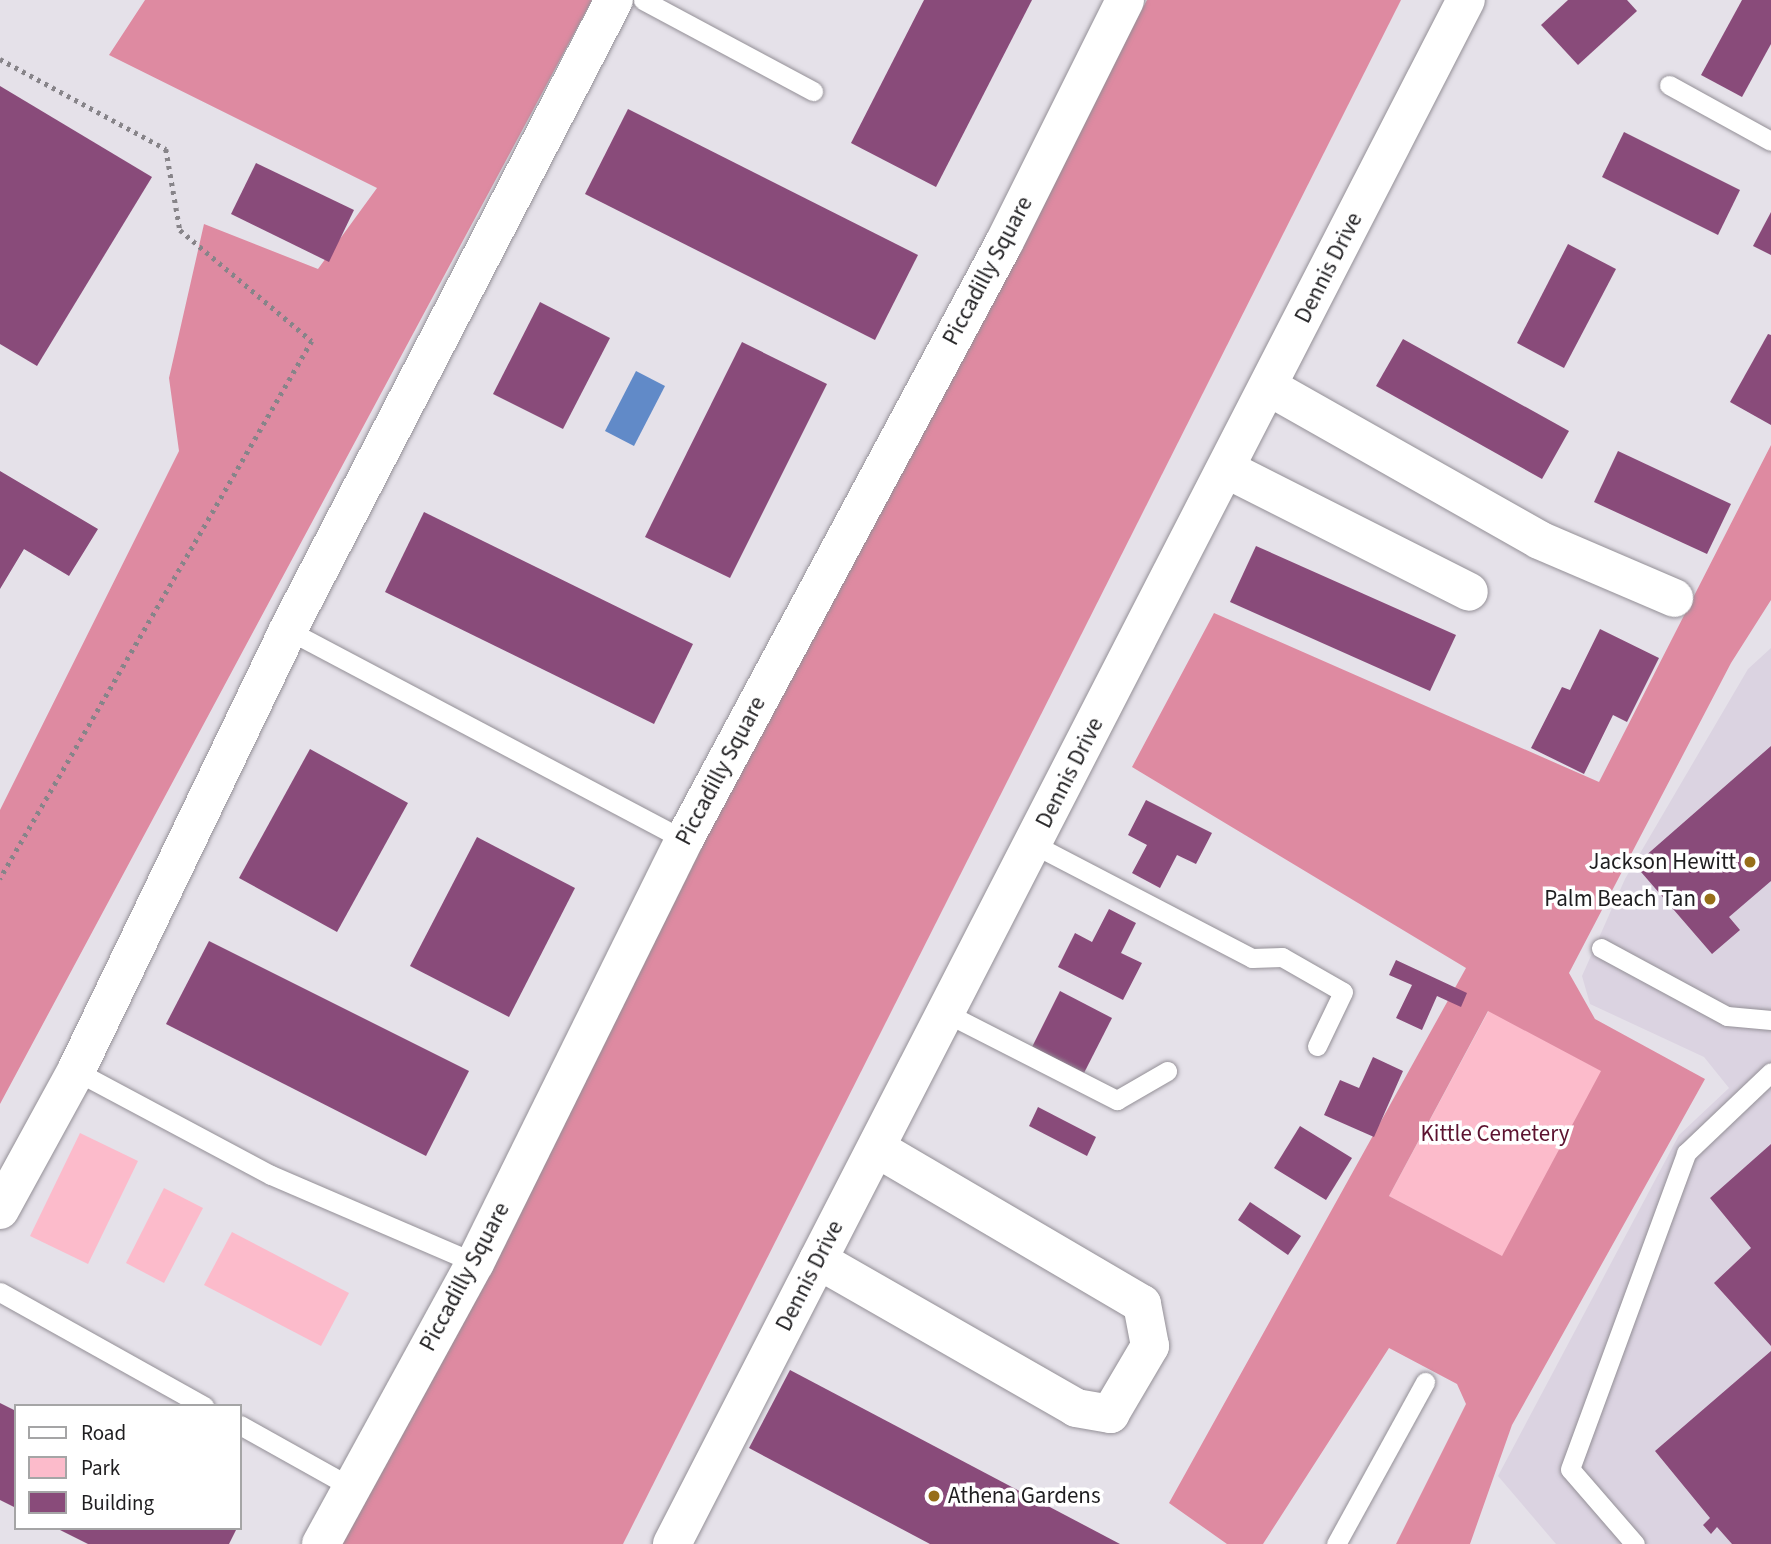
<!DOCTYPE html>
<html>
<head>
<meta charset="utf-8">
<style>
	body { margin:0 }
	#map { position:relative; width:1771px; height:1544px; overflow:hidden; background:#e5e1e9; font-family:"Source Sans 3",sans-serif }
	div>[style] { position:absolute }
	.built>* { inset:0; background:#dbd3e1 }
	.green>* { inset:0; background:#fcbbcb }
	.forest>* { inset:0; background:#de8aa1 }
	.water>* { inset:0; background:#618ac8 }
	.building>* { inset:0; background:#894b7a }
	.path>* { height:4.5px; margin-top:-2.25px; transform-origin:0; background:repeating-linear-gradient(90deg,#878489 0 3.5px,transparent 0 8.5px) }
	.roads { filter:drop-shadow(0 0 2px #949097) drop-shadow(0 0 2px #949097) }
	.service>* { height:19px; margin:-9.5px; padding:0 9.5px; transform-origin:9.5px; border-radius:9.5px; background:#fff }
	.minor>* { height:38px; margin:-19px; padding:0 19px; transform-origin:19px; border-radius:19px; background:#fff }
	.dots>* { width:19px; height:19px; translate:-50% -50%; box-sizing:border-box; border:4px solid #fff; border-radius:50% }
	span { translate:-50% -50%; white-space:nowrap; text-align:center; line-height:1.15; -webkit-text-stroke:7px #fff; paint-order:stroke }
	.street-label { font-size:23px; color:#1f1e20 }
	.poi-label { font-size:23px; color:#1f1e20 }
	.right { translate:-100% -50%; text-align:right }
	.left { translate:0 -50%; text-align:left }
	.park-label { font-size:23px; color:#5c122f }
	.legend { position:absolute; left:14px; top:1404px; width:228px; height:126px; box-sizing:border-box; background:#fff; border:2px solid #a5a5a6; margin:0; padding:9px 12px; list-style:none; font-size:21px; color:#1f1e20 }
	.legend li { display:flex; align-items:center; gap:14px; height:35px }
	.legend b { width:35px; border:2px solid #a5a5a6 }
</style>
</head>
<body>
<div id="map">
	<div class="built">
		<div style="clip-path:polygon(1771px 648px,1771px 1544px,1556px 1544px,1498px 1476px,1679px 1135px,1729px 1088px,1704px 1057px,1590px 1004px,1582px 976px,1625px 879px,1748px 669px)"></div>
	</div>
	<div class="green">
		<div style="clip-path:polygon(1489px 1010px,1602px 1071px,1502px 1257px,1389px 1196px)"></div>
		<div style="clip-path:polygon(80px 1133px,138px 1161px,88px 1264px,30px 1236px)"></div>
		<div style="clip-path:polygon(164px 1188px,203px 1208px,164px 1283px,126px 1263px)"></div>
		<div style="clip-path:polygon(232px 1232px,349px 1293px,321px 1346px,204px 1285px)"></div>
	</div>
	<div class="forest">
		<div style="clip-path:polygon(145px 0,592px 0,0 1104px,0 810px,179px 451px,169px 378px,204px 224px,318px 269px,377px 188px,109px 55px)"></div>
		<div style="clip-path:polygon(1147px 0,1401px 0,623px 1544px,317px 1544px)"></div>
		<div style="clip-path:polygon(evenodd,1771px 445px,1771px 600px,1731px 663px,1569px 973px,1595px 1019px,1705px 1079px,1512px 1425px,1470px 1544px,1396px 1544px,1466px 1404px,1457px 1384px,1389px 1348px,1263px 1544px,1227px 1544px,1169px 1503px,1466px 968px,1132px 767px,1214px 613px,1599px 782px,1771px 445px,1488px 1011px,1601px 1071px,1502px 1256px,1389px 1196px,1488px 1011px)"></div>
	</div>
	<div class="water">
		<div style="clip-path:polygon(636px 371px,665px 386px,634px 446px,605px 431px)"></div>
	</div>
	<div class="building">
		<div style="clip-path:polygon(924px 0,1032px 0,936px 187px,851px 143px)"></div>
		<div style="clip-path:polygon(1568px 0,1627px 0,1637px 11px,1578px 65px,1541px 25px)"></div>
		<div style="clip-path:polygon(1742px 0,1771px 0,1771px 44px,1742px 97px,1701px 75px)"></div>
		<div style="clip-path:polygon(0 86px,152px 177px,37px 366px,0 344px)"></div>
		<div style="clip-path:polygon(628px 109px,918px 255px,875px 340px,585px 194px)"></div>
		<div style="clip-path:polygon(1624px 132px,1740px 190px,1718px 235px,1602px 177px)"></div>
		<div style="clip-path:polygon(256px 163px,354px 210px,329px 262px,231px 214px)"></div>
		<div style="clip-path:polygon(1771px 212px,1771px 255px,1753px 246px)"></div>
		<div style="clip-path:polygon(1568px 244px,1616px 269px,1564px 368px,1517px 343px)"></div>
		<div style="clip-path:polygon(540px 302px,610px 338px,563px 429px,493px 394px)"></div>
		<div style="clip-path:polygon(1768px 334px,1771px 335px,1771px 425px,1730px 402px)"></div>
		<div style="clip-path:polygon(1403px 339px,1569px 431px,1542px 479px,1376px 386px)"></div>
		<div style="clip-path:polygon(742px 342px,827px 384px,730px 578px,645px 537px)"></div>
		<div style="clip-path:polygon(1618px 451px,1731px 504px,1707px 554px,1594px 502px)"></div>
		<div style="clip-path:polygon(0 471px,98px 529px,69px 576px,24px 549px,0 589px)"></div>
		<div style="clip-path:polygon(424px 512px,693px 644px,654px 724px,385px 592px)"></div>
		<div style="clip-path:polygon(1256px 546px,1456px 635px,1430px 691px,1230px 602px)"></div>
		<div style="clip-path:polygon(1600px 629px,1659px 658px,1627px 722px,1613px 715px,1584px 774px,1531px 748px,1562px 687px,1570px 690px)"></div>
		<div style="clip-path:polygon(1771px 746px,1771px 881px,1729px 917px,1740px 930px,1712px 954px,1635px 865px)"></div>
		<div style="clip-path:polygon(310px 749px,408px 803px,337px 932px,239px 878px)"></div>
		<div style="clip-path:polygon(1146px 800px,1212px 833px,1196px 864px,1177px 855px,1160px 888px,1132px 873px,1147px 845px,1128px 835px)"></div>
		<div style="clip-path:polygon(477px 837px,575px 888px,509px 1017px,410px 966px)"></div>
		<div style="clip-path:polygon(1109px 909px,1136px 923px,1121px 953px,1142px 963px,1123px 1000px,1058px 967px,1075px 933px,1092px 942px)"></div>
		<div style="clip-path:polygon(209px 941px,469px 1071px,426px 1156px,166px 1024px)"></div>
		<div style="clip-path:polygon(1396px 960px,1467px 993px,1461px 1007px,1437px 996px,1422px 1030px,1396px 1018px,1412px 985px,1389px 975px)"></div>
		<div style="clip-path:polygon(1060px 991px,1112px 1018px,1084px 1073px,1032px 1047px)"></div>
		<div style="clip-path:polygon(1373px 1057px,1403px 1071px,1374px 1137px,1324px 1115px,1340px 1080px,1359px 1088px)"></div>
		<div style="clip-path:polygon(1038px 1107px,1096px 1137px,1087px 1156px,1029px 1126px)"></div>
		<div style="clip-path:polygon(1300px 1126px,1352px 1158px,1326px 1200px,1274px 1168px)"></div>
		<div style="clip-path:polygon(1771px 1144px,1771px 1346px,1714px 1283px,1751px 1248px,1710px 1198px)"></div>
		<div style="clip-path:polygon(1250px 1202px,1301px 1236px,1288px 1255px,1238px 1220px)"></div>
		<div style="clip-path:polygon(1771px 1351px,1771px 1544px,1732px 1544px,1717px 1527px,1711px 1534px,1703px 1525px,1710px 1518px,1655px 1451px)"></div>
		<div style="clip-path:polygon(790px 1370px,1120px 1544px,930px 1544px,749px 1448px)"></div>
		<div style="clip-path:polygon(0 1403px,16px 1411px,16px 1508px,0 1500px)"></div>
		<div style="clip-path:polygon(56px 1528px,237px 1528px,229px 1544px,88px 1544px)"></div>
	</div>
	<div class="path">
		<div style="left:0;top:59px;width:189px;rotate:28.5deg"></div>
		<div style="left:166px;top:149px;width:82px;rotate:80.2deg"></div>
		<div style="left:180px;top:230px;width:172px;rotate:40.1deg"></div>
		<div style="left:312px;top:341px;width:622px;rotate:120.11deg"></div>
	</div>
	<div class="roads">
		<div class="service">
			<div style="left:643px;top:0;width:193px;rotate:28.2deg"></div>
			<div style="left:1669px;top:85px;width:116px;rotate:28.8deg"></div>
			<div style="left:288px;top:630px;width:448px;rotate:27.9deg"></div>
			<div style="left:1033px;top:844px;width:247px;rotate:27.5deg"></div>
			<div style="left:1252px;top:958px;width:30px;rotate:-2deg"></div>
			<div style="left:1282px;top:957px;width:70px;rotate:29.8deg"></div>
			<div style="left:1343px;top:992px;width:60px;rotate:115.7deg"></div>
			<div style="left:1601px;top:948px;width:143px;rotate:28.4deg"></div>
			<div style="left:1727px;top:1016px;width:44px;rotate:5.2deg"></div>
			<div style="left:946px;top:1013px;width:192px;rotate:27deg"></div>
			<div style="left:1117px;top:1100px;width:58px;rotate:-30.1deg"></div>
			<div style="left:76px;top:1071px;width:221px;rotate:28.1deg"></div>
			<div style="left:271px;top:1175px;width:222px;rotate:23.3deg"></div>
			<div style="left:0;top:1292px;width:234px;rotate:29.2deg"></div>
			<div style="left:240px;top:1425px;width:127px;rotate:29.2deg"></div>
			<div style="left:1336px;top:1544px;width:185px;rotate:-61.2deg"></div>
			<div style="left:1635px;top:1544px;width:99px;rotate:-130.9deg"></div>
			<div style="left:1570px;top:1469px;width:337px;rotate:-69.8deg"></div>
			<div style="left:1686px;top:1153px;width:117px;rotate:-43.6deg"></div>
		</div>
		<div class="minor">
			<div style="left:1269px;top:387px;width:310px;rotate:29.5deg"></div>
			<div style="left:1539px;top:540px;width:147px;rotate:23.2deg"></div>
			<div style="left:1226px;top:469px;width:272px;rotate:26.8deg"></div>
			<div style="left:0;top:1210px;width:158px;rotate:-61.3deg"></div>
			<div style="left:76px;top:1071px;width:489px;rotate:-64.3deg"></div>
			<div style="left:288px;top:630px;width:709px;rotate:-62.64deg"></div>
			<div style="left:818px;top:1260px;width:297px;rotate:29.8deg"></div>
			<div style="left:1076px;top:1408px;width:35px;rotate:10deg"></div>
			<div style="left:1110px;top:1414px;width:79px;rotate:-59.5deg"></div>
			<div style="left:1150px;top:1346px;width:43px;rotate:-100.8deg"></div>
			<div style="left:1142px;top:1304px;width:308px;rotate:-149.6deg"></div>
			<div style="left:321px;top:1544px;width:320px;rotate:-61.3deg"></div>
			<div style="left:475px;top:1263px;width:472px;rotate:-63.7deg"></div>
			<div style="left:684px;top:840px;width:677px;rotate:-61.81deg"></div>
			<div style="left:1004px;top:243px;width:271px;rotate:-63.5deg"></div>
			<div style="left:672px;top:1544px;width:1736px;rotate:-62.79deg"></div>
		</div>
	</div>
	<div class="dots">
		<div style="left:1750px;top:862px;background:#976e19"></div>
		<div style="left:1710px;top:899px;background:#976e19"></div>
		<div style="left:934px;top:1496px;background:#976e19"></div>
	</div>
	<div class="street-label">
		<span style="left:1329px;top:268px;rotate:-63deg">Dennis Drive</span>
		<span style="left:988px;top:271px;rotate:-62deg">Piccadilly Square</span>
		<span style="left:721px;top:771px;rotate:-62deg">Piccadilly Square</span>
		<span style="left:1070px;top:773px;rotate:-63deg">Dennis Drive</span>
		<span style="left:810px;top:1276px;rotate:-63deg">Dennis Drive</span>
		<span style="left:465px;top:1277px;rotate:-62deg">Piccadilly Square</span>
	</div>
	<div class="poi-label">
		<span class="right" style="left:1736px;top:862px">Jackson Hewitt</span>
		<span class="right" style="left:1696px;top:899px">Palm Beach Tan</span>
		<span class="left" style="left:948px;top:1496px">Athena Gardens</span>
	</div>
	<div class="park-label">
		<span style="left:1495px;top:1134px">Kittle Cemetery</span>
	</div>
	<ul class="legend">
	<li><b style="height:9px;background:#fff"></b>Road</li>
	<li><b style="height:19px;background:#fcbbcb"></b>Park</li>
	<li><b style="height:19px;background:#894b7a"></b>Building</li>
	</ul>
</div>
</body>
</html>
